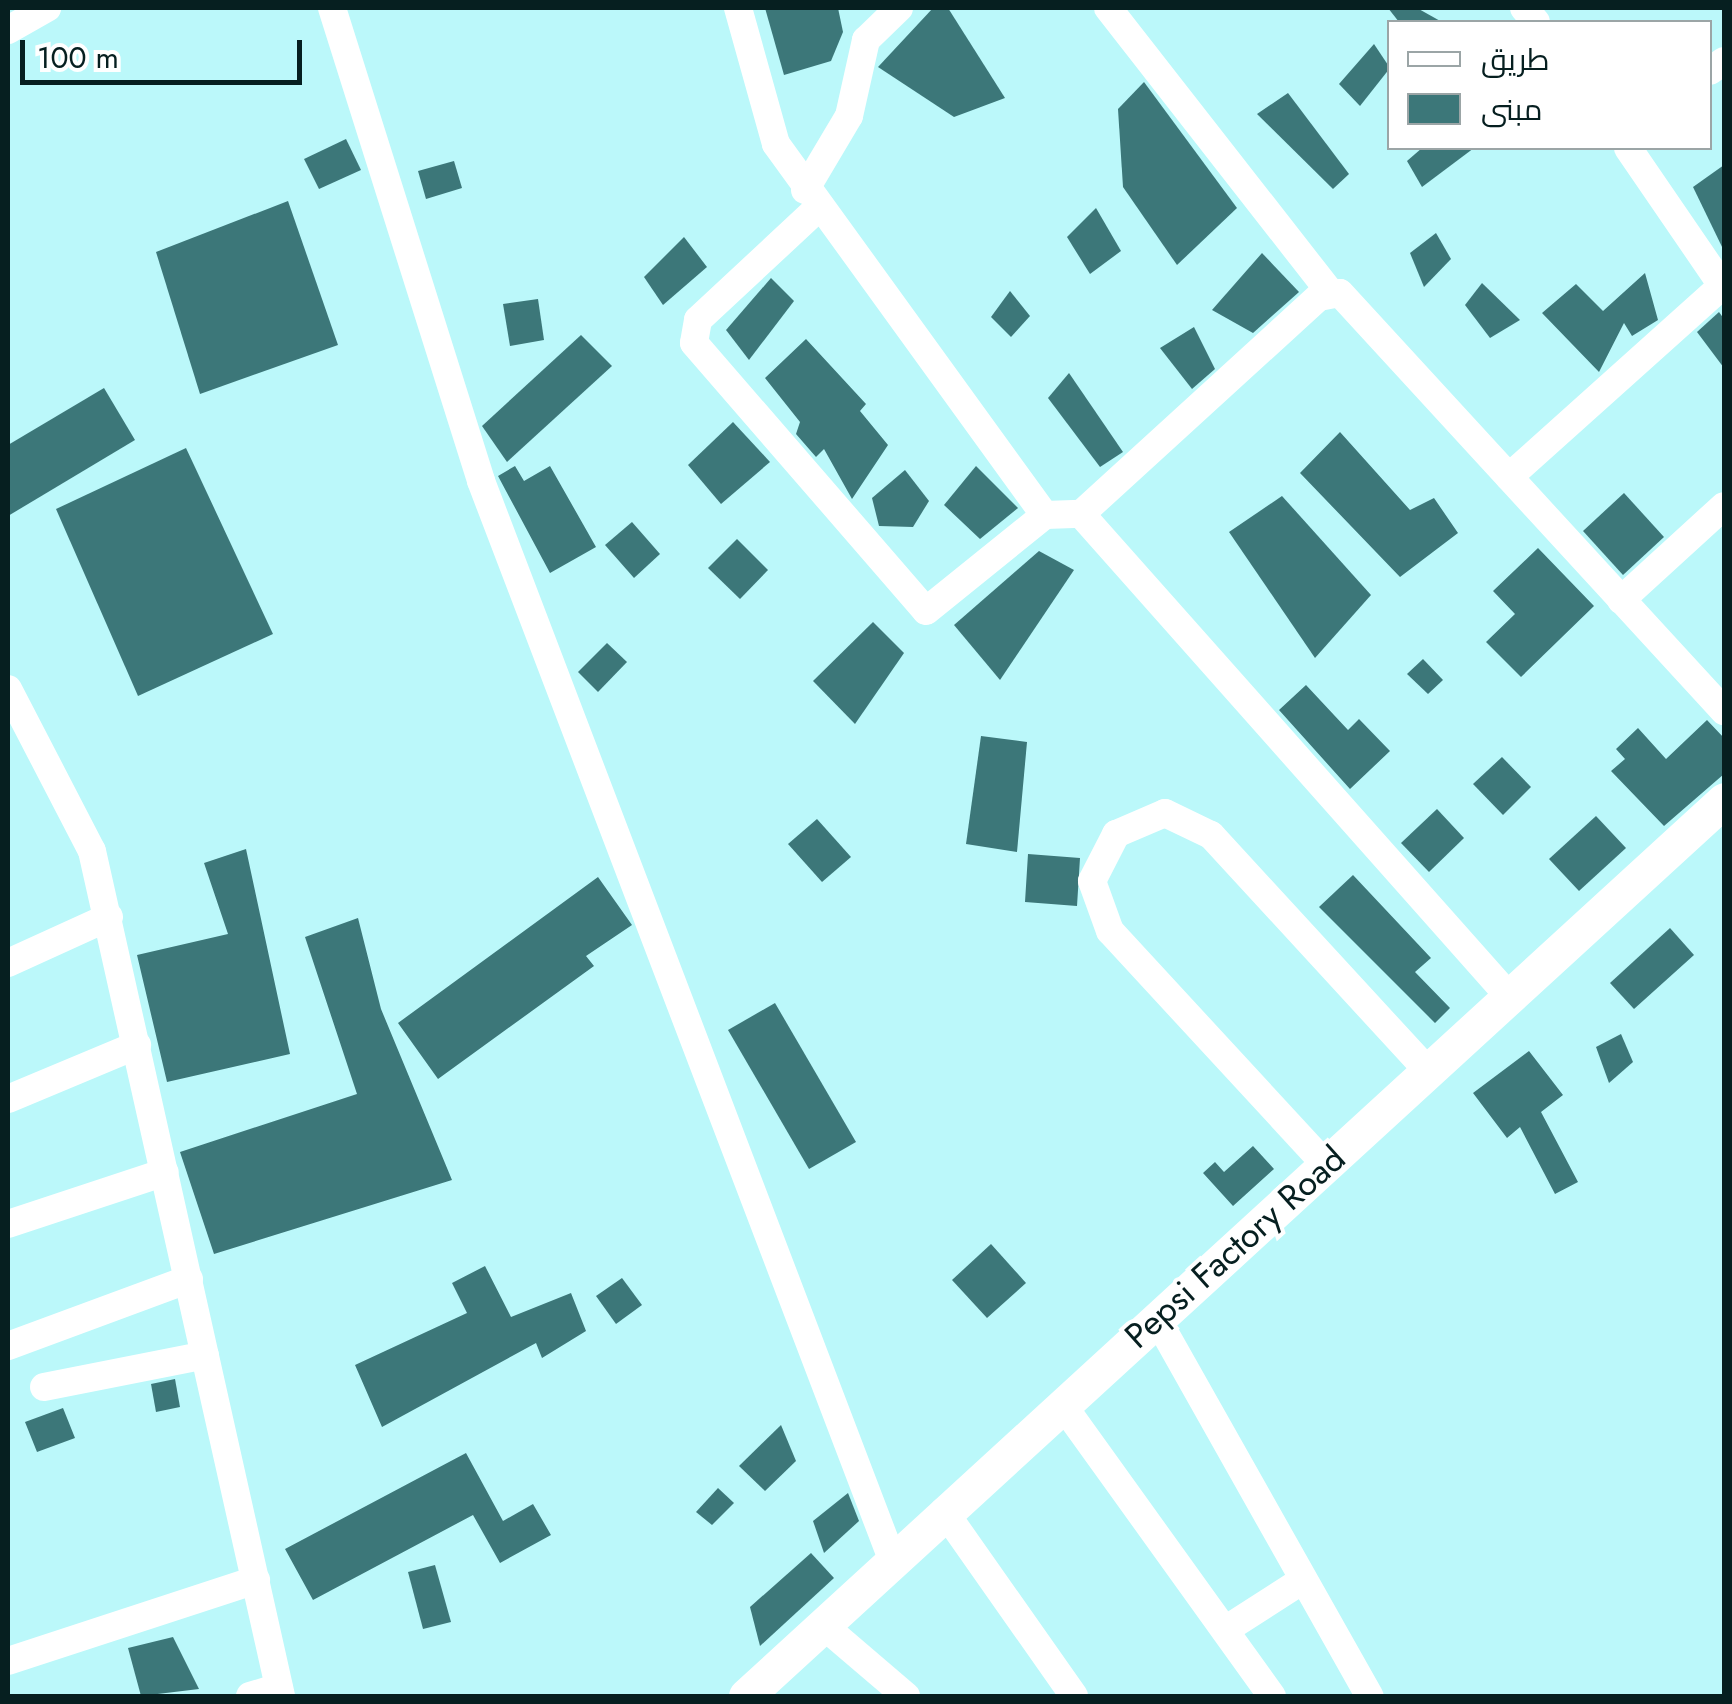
<!DOCTYPE html>
<html>
<head>
<meta charset="utf-8">
<style>
	body { margin:0 }
	#map { position:relative; width:1732px; height:1704px; overflow:hidden; background:#bbf8fa; font-family:Jost,Cairo,sans-serif }
	div>[style] { position:absolute }
	.building>* { inset:0; background:#3c7779 }
	.minor>* { height:28px; margin:-14px; padding:0 14px; transform-origin:14px; border-radius:14px; background:#fff }
	.major>* { height:35px; margin:-17.5px; padding:0 17.5px; transform-origin:17.5px; border-radius:17.5px; background:#fff }
	span { translate:-50% -50%; white-space:nowrap; text-align:center; line-height:1.15; -webkit-text-stroke:8px #fff; paint-order:stroke }
	.street-label { font-size:35px; color:#061f20 }
	.frame { position:absolute; inset:0; border:10px solid #061f20; pointer-events:none }
	.legend { position:absolute; left:1387px; top:20px; width:325px; height:130px; box-sizing:border-box; background:#fff; border:2px solid #9ba5a6; margin:0; padding:12px 18px; list-style:none; font-size:30px; color:#061f20 }
	.legend li { display:flex; align-items:center; gap:20px; height:50px }
	.legend b { width:50px; border:2px solid #9ba5a6 }
	.scale { position:absolute; left:20px; top:40px; width:282px; height:45px; box-sizing:border-box; border:5px solid #061f20; border-top:0; padding-left:12px; font-size:30px; line-height:35px; white-space:nowrap; color:#061f20; -webkit-text-stroke:8px #fff; paint-order:stroke }
</style>
</head>
<body>
<div id="map">
	<div class="building">
		<div style="clip-path:polygon(765px 8px,838px 8px,843px 32px,831px 61px,784px 75px)"></div>
		<div style="clip-path:polygon(933px 8px,948px 8px,1005px 98px,954px 117px,878px 67px)"></div>
		<div style="clip-path:polygon(1388px 8px,1417px 8px,1442px 22px,1399px 22px)"></div>
		<div style="clip-path:polygon(1374px 44px,1390px 68px,1360px 106px,1339px 84px)"></div>
		<div style="clip-path:polygon(1144px 82px,1237px 208px,1177px 265px,1123px 187px,1118px 109px)"></div>
		<div style="clip-path:polygon(1288px 93px,1349px 174px,1333px 189px,1257px 114px)"></div>
		<div style="clip-path:polygon(346px 139px,361px 170px,319px 189px,304px 159px)"></div>
		<div style="clip-path:polygon(1422px 148px,1474px 148px,1422px 187px,1407px 161px)"></div>
		<div style="clip-path:polygon(454px 161px,462px 188px,426px 199px,418px 171px)"></div>
		<div style="clip-path:polygon(1724px 165px,1724px 251px,1693px 187px)"></div>
		<div style="clip-path:polygon(288px 201px,338px 345px,200px 394px,156px 252px)"></div>
		<div style="clip-path:polygon(1096px 208px,1121px 251px,1090px 274px,1067px 237px)"></div>
		<div style="clip-path:polygon(1436px 233px,1451px 259px,1424px 287px,1410px 253px)"></div>
		<div style="clip-path:polygon(684px 237px,707px 267px,663px 305px,644px 277px)"></div>
		<div style="clip-path:polygon(1262px 253px,1299px 292px,1253px 333px,1212px 310px)"></div>
		<div style="clip-path:polygon(1645px 273px,1658px 320px,1632px 336px,1624px 323px,1599px 372px,1542px 313px,1576px 284px,1603px 311px)"></div>
		<div style="clip-path:polygon(771px 278px,794px 301px,749px 360px,726px 330px)"></div>
		<div style="clip-path:polygon(1482px 283px,1520px 320px,1490px 338px,1465px 305px)"></div>
		<div style="clip-path:polygon(1010px 291px,1030px 316px,1011px 337px,991px 317px)"></div>
		<div style="clip-path:polygon(538px 299px,544px 340px,510px 346px,503px 304px)"></div>
		<div style="clip-path:polygon(1719px 312px,1724px 319px,1724px 368px,1697px 332px)"></div>
		<div style="clip-path:polygon(1194px 327px,1215px 369px,1192px 389px,1160px 348px)"></div>
		<div style="clip-path:polygon(581px 335px,612px 366px,507px 462px,482px 426px)"></div>
		<div style="clip-path:polygon(806px 339px,866px 404px,860px 411px,888px 445px,852px 499px,824px 449px,816px 457px,796px 434px,800px 422px,765px 378px)"></div>
		<div style="clip-path:polygon(1069px 373px,1123px 452px,1100px 467px,1048px 398px)"></div>
		<div style="clip-path:polygon(104px 388px,135px 440px,8px 516px,8px 445px)"></div>
		<div style="clip-path:polygon(733px 422px,770px 462px,721px 504px,688px 465px)"></div>
		<div style="clip-path:polygon(1340px 432px,1410px 510px,1434px 498px,1458px 533px,1400px 577px,1300px 473px)"></div>
		<div style="clip-path:polygon(186px 448px,273px 634px,138px 696px,56px 509px)"></div>
		<div style="clip-path:polygon(515px 466px,524px 481px,550px 466px,596px 547px,550px 573px,498px 476px)"></div>
		<div style="clip-path:polygon(976px 466px,1018px 508px,980px 539px,944px 505px)"></div>
		<div style="clip-path:polygon(905px 470px,929px 501px,913px 527px,879px 526px,872px 498px)"></div>
		<div style="clip-path:polygon(1624px 493px,1664px 537px,1623px 575px,1583px 531px)"></div>
		<div style="clip-path:polygon(1282px 496px,1371px 595px,1315px 658px,1229px 532px)"></div>
		<div style="clip-path:polygon(632px 522px,660px 554px,634px 578px,605px 545px)"></div>
		<div style="clip-path:polygon(737px 539px,768px 570px,740px 599px,708px 568px)"></div>
		<div style="clip-path:polygon(1538px 548px,1594px 606px,1521px 677px,1486px 642px,1515px 614px,1493px 591px)"></div>
		<div style="clip-path:polygon(1039px 551px,1074px 570px,1000px 680px,954px 625px)"></div>
		<div style="clip-path:polygon(873px 622px,904px 653px,855px 724px,813px 681px)"></div>
		<div style="clip-path:polygon(607px 643px,627px 662px,598px 692px,578px 672px)"></div>
		<div style="clip-path:polygon(1423px 659px,1443px 680px,1428px 694px,1407px 674px)"></div>
		<div style="clip-path:polygon(1306px 685px,1348px 730px,1359px 719px,1390px 751px,1350px 789px,1279px 710px)"></div>
		<div style="clip-path:polygon(1707px 720px,1724px 738px,1724px 774px,1664px 826px,1611px 771px,1625px 759px,1616px 749px,1638px 728px,1666px 759px)"></div>
		<div style="clip-path:polygon(981px 736px,1027px 742px,1017px 852px,966px 844px)"></div>
		<div style="clip-path:polygon(1502px 757px,1531px 787px,1503px 815px,1473px 784px)"></div>
		<div style="clip-path:polygon(1437px 809px,1464px 838px,1429px 872px,1401px 843px)"></div>
		<div style="clip-path:polygon(1596px 816px,1626px 848px,1579px 891px,1549px 859px)"></div>
		<div style="clip-path:polygon(817px 819px,851px 857px,822px 882px,788px 844px)"></div>
		<div style="clip-path:polygon(246px 849px,290px 1054px,167px 1082px,137px 955px,228px 934px,204px 863px)"></div>
		<div style="clip-path:polygon(1028px 854px,1080px 858px,1077px 906px,1025px 902px)"></div>
		<div style="clip-path:polygon(1353px 875px,1431px 958px,1415px 972px,1450px 1008px,1435px 1023px,1319px 907px)"></div>
		<div style="clip-path:polygon(598px 877px,632px 925px,586px 956px,594px 966px,438px 1079px,398px 1023px)"></div>
		<div style="clip-path:polygon(358px 918px,381px 1009px,452px 1180px,214px 1254px,180px 1152px,357px 1094px,305px 937px)"></div>
		<div style="clip-path:polygon(1670px 928px,1694px 955px,1634px 1009px,1610px 983px)"></div>
		<div style="clip-path:polygon(775px 1003px,856px 1142px,809px 1169px,728px 1030px)"></div>
		<div style="clip-path:polygon(1621px 1034px,1633px 1062px,1609px 1083px,1596px 1047px)"></div>
		<div style="clip-path:polygon(1529px 1051px,1563px 1095px,1541px 1112px,1578px 1182px,1555px 1194px,1520px 1127px,1507px 1138px,1473px 1093px)"></div>
		<div style="clip-path:polygon(1253px 1146px,1274px 1169px,1233px 1206px,1203px 1173px,1215px 1162px,1224px 1172px)"></div>
		<div style="clip-path:polygon(991px 1244px,1026px 1283px,987px 1318px,952px 1280px)"></div>
		<div style="clip-path:polygon(485px 1266px,511px 1317px,571px 1293px,586px 1331px,542px 1358px,536px 1343px,382px 1427px,355px 1365px,467px 1313px,452px 1283px)"></div>
		<div style="clip-path:polygon(622px 1278px,642px 1305px,616px 1324px,596px 1296px)"></div>
		<div style="clip-path:polygon(175px 1379px,180px 1407px,156px 1412px,151px 1384px)"></div>
		<div style="clip-path:polygon(63px 1408px,75px 1438px,37px 1452px,25px 1422px)"></div>
		<div style="clip-path:polygon(781px 1425px,796px 1461px,765px 1491px,739px 1466px)"></div>
		<div style="clip-path:polygon(466px 1453px,503px 1521px,533px 1504px,551px 1535px,500px 1563px,473px 1515px,313px 1600px,285px 1549px)"></div>
		<div style="clip-path:polygon(718px 1488px,734px 1503px,712px 1525px,696px 1512px)"></div>
		<div style="clip-path:polygon(848px 1493px,859px 1521px,824px 1553px,813px 1521px)"></div>
		<div style="clip-path:polygon(811px 1553px,834px 1578px,760px 1646px,750px 1607px)"></div>
		<div style="clip-path:polygon(435px 1565px,451px 1622px,423px 1629px,408px 1572px)"></div>
		<div style="clip-path:polygon(173px 1637px,199px 1689px,141px 1696px,128px 1648px)"></div>
	</div>
	<div class="minor">
		<div style="left:332px;top:8px;width:496px;rotate:72.5deg"></div>
		<div style="left:481px;top:481px;width:1154px;rotate:69.13deg"></div>
		<div style="left:738px;top:8px;width:141px;rotate:74.4deg"></div>
		<div style="left:776px;top:144px;width:458px;rotate:54.1deg"></div>
		<div style="left:1045px;top:515px;width:36px;rotate:-2deg"></div>
		<div style="left:1081px;top:514px;width:322px;rotate:-42.4deg"></div>
		<div style="left:1319px;top:297px;width:21px;rotate:-11deg"></div>
		<div style="left:1340px;top:293px;width:568px;rotate:47.43deg"></div>
		<div style="left:1108px;top:8px;width:360px;rotate:52deg"></div>
		<div style="left:1524px;top:8px;width:18px;rotate:49deg"></div>
		<div style="left:8px;top:30px;width:45px;rotate:-29.4deg"></div>
		<div style="left:1710px;top:71px;width:17px;rotate:-36deg"></div>
		<div style="left:1628px;top:148px;width:170px;rotate:55.6deg"></div>
		<div style="left:805px;top:190px;width:86px;rotate:-59.3deg"></div>
		<div style="left:849px;top:116px;width:78px;rotate:-77.4deg"></div>
		<div style="left:866px;top:40px;width:46px;rotate:-44.1deg"></div>
		<div style="left:818px;top:208px;width:164px;rotate:137deg"></div>
		<div style="left:698px;top:320px;width:23px;rotate:100deg"></div>
		<div style="left:694px;top:343px;width:354px;rotate:49.1deg"></div>
		<div style="left:926px;top:611px;width:153px;rotate:-38.9deg"></div>
		<div style="left:1509px;top:477px;width:288px;rotate:-41.9deg"></div>
		<div style="left:1081px;top:514px;width:642px;rotate:48.41deg"></div>
		<div style="left:1621px;top:600px;width:139px;rotate:-42.4deg"></div>
		<div style="left:8px;top:689px;width:182px;rotate:62.6deg"></div>
		<div style="left:92px;top:851px;width:866px;rotate:77.39deg"></div>
		<div style="left:8px;top:963px;width:111px;rotate:-24.5deg"></div>
		<div style="left:8px;top:1099px;width:140px;rotate:-22.7deg"></div>
		<div style="left:1326px;top:1165px;width:318px;rotate:-132.7deg"></div>
		<div style="left:1110px;top:931px;width:53px;rotate:-109.8deg"></div>
		<div style="left:1092px;top:881px;width:53px;rotate:-62.9deg"></div>
		<div style="left:1116px;top:834px;width:53px;rotate:-23.2deg"></div>
		<div style="left:1165px;top:813px;width:51px;rotate:25.6deg"></div>
		<div style="left:1211px;top:835px;width:318px;rotate:47.4deg"></div>
		<div style="left:8px;top:1224px;width:165px;rotate:-18.3deg"></div>
		<div style="left:1157px;top:1319px;width:433px;rotate:60.6deg"></div>
		<div style="left:8px;top:1346px;width:193px;rotate:-20.3deg"></div>
		<div style="left:44px;top:1387px;width:164px;rotate:-11.2deg"></div>
		<div style="left:1062px;top:1404px;width:360px;rotate:54.3deg"></div>
		<div style="left:944px;top:1511px;width:226px;rotate:54.9deg"></div>
		<div style="left:824px;top:1626px;width:108px;rotate:40.5deg"></div>
		<div style="left:1225px;top:1630px;width:93px;rotate:-32.7deg"></div>
		<div style="left:8px;top:1661px;width:261px;rotate:-18.1deg"></div>
		<div style="left:250px;top:1696px;width:30px;rotate:-17deg"></div>
	</div>
	<div class="major">
		<div style="left:746px;top:1696px;width:1326px;rotate:-42.49deg"></div>
	</div>
	<div class="street-label">
		<span style="left:1235px;top:1247px;rotate:-42deg">Pepsi Factory Road</span>
	</div>
	<div class="frame"></div>
	<ul class="legend">
	<li><b style="height:12px;background:#fff"></b>طريق</li>
	<li><b style="height:28px;background:#3c7779"></b>مبنى</li>
	</ul>
	<div class="scale">100 m</div>
</div>
</body>
</html>
